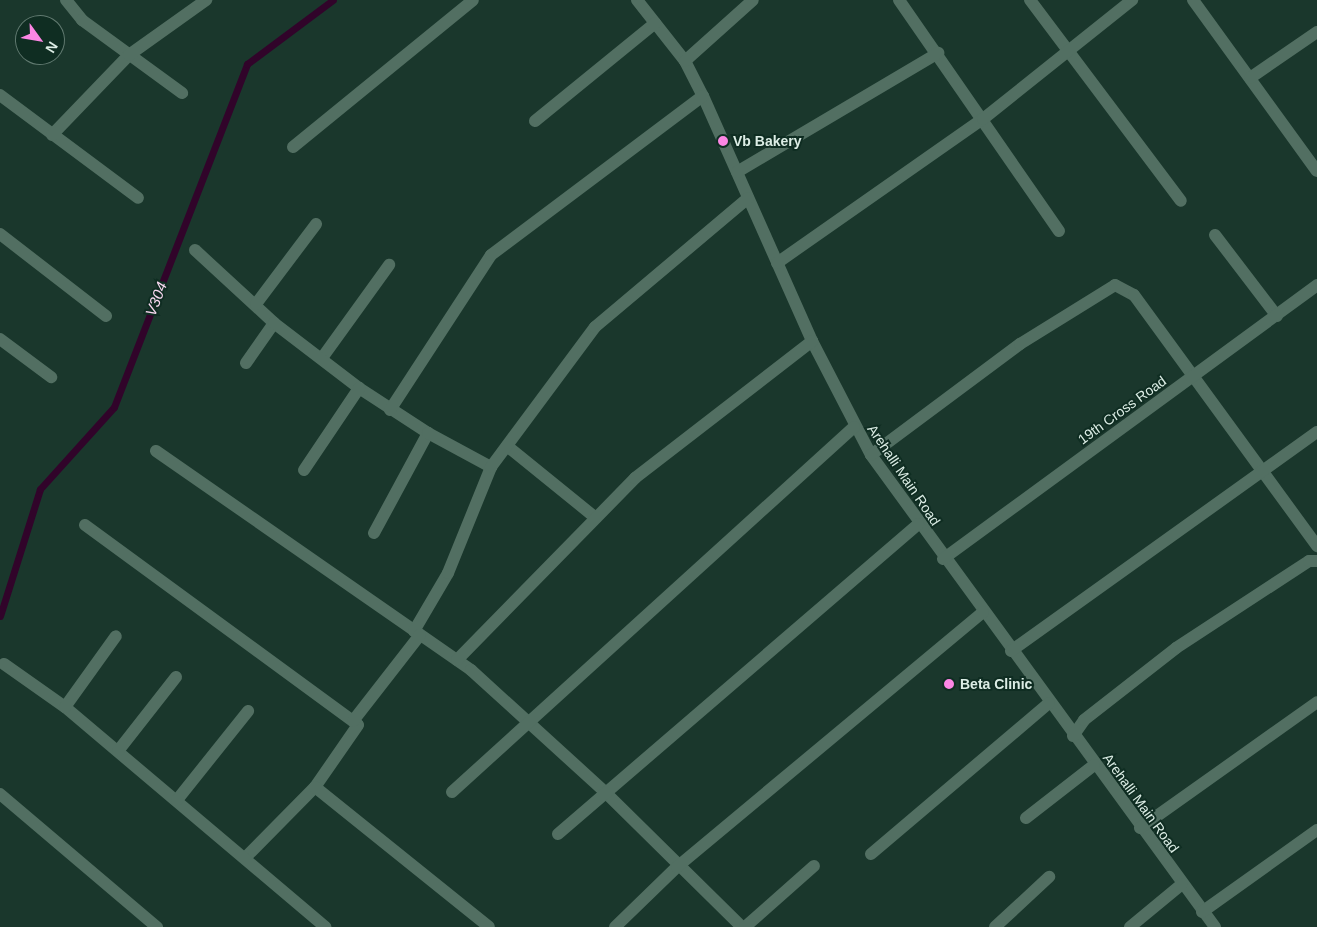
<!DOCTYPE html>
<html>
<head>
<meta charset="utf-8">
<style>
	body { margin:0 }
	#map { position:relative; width:1317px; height:927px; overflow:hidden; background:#1a372c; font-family:Helvetica,sans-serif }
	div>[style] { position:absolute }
	.stream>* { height:7px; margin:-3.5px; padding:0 3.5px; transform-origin:3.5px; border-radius:3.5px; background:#31042a }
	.minor>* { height:12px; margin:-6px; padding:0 6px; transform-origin:6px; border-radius:6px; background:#526f62 }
	.dots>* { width:14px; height:14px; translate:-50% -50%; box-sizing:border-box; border:2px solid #0f2d22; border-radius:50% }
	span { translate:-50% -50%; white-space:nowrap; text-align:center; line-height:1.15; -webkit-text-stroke:4px #0f2d22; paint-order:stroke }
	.poi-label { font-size:14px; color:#dcede5; font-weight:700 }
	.left { translate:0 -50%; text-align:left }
	.street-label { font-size:14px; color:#dcede5 }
	.water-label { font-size:15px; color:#f8d8f0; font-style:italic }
	.north { position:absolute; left:15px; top:15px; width:50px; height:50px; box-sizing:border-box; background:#0f2d22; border:1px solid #617a70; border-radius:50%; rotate:122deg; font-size:14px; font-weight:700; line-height:20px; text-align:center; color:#dcede5 }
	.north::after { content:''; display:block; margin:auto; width:18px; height:22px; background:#fc86e4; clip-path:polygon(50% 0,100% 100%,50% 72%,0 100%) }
</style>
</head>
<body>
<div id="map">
	<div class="stream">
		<div style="left:0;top:616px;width:133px;rotate:-72.5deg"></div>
		<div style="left:40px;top:489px;width:110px;rotate:-47.9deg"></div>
		<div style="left:114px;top:407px;width:368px;rotate:-68.8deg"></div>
		<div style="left:247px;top:64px;width:107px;rotate:-36.7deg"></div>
	</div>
	<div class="minor">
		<div style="left:66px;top:0;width:26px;rotate:51deg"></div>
		<div style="left:82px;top:20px;width:124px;rotate:36.1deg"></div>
		<div style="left:637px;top:0;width:78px;rotate:51.8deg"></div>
		<div style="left:685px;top:61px;width:39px;rotate:63deg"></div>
		<div style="left:703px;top:96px;width:268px;rotate:66deg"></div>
		<div style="left:812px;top:341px;width:128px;rotate:62.6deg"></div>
		<div style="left:871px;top:455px;width:584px;rotate:53.91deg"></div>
		<div style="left:899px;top:0;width:281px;rotate:55.3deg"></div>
		<div style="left:1030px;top:0;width:251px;rotate:53.1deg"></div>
		<div style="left:1193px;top:0;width:211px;rotate:54.1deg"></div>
		<div style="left:685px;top:61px;width:91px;rotate:-41.9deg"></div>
		<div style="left:1250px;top:78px;width:81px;rotate:-34.5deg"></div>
		<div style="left:0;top:95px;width:172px;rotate:36.7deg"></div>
		<div style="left:535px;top:121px;width:155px;rotate:-39.2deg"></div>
		<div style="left:52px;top:135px;width:111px;rotate:-46.1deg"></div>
		<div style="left:129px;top:55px;width:95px;rotate:-35.5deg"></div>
		<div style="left:293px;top:147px;width:232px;rotate:-39.2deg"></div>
		<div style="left:737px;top:172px;width:234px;rotate:-30.6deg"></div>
		<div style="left:0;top:234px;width:134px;rotate:37.7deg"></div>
		<div style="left:1215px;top:235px;width:102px;rotate:52.6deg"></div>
		<div style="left:195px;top:250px;width:108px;rotate:42.7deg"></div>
		<div style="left:777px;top:263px;width:251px;rotate:-35deg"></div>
		<div style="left:983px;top:119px;width:191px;rotate:-38.6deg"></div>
		<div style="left:256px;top:304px;width:100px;rotate:-53.1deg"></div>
		<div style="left:0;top:339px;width:64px;rotate:36.7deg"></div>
		<div style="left:322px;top:358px;width:115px;rotate:-54.2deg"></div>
		<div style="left:246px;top:363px;width:49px;rotate:-55deg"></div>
		<div style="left:274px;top:323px;width:107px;rotate:37.4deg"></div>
		<div style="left:359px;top:388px;width:82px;rotate:33.1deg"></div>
		<div style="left:390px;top:410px;width:185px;rotate:-56.9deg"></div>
		<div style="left:491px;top:255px;width:265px;rotate:-36.9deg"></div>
		<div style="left:507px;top:446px;width:114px;rotate:39deg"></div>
		<div style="left:156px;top:451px;width:384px;rotate:34.8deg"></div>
		<div style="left:471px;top:670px;width:181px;rotate:42.3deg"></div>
		<div style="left:605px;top:792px;width:192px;rotate:44.6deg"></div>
		<div style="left:871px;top:455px;width:186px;rotate:-36.7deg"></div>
		<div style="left:1020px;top:344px;width:112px;rotate:-31.8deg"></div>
		<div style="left:1115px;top:285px;width:21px;rotate:28deg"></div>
		<div style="left:1134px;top:295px;width:311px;rotate:53.9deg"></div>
		<div style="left:304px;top:470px;width:99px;rotate:-56.1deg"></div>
		<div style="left:85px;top:525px;width:338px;rotate:36.2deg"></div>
		<div style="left:358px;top:725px;width:75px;rotate:124.7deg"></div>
		<div style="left:315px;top:787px;width:98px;rotate:134.6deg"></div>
		<div style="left:374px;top:533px;width:114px;rotate:-61.6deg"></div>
		<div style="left:428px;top:433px;width:72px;rotate:28.4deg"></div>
		<div style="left:943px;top:559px;width:464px;rotate:-36.2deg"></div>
		<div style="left:414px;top:631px;width:67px;rotate:-59.6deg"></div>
		<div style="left:448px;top:573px;width:114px;rotate:-67.9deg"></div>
		<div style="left:491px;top:467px;width:174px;rotate:-53.4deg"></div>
		<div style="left:595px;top:327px;width:200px;rotate:-40.1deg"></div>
		<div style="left:1011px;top:651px;width:376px;rotate:-35.6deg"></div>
		<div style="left:457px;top:660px;width:255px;rotate:-45.6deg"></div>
		<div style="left:635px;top:478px;width:224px;rotate:-37.7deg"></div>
		<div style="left:4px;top:664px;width:75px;rotate:35.2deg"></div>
		<div style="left:65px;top:707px;width:341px;rotate:40.2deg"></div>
		<div style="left:65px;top:707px;width:87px;rotate:-54.3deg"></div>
		<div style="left:353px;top:721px;width:109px;rotate:-52.1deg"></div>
		<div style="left:1073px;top:736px;width:19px;rotate:-55deg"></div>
		<div style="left:1084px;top:720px;width:117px;rotate:-38deg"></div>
		<div style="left:1176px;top:648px;width:159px;rotate:-33.2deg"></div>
		<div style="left:1309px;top:561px;width:8px"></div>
		<div style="left:118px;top:751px;width:94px;rotate:-51.9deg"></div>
		<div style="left:315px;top:787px;width:223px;rotate:38.8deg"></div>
		<div style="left:452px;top:792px;width:543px;rotate:-42.24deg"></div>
		<div style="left:0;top:794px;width:206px;rotate:40.3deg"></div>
		<div style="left:177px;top:800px;width:114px;rotate:-51.4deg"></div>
		<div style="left:1026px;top:818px;width:86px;rotate:-37.9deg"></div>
		<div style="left:1140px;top:828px;width:217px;rotate:-35.4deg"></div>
		<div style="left:558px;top:834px;width:475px;rotate:-40.7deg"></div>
		<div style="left:871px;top:854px;width:233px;rotate:-40.3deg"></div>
		<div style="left:1202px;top:912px;width:141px;rotate:-35.5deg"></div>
		<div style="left:615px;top:927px;width:86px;rotate:-44.1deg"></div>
		<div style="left:677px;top:867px;width:398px;rotate:-39.8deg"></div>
		<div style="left:745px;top:927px;width:92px;rotate:-41.5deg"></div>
		<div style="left:995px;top:927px;width:74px;rotate:-42.8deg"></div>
		<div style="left:1130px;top:927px;width:67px;rotate:-39.6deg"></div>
	</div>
	<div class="dots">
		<div style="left:723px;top:141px;background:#fc86e4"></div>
		<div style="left:949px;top:684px;background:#fc86e4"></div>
	</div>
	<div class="poi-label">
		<span class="left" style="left:733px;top:141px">Vb Bakery</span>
		<span class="left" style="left:960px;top:684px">Beta Clinic</span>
	</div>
	<div class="street-label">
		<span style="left:1122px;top:410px;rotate:-36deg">19th Cross Road</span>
		<span style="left:904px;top:475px;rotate:56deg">Arehalli Main Road</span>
		<span style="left:1141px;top:803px;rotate:54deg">Arehalli Main Road</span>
	</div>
	<div class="water-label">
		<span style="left:156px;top:299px;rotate:-69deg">V304</span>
	</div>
	<div class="north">N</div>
</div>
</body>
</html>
